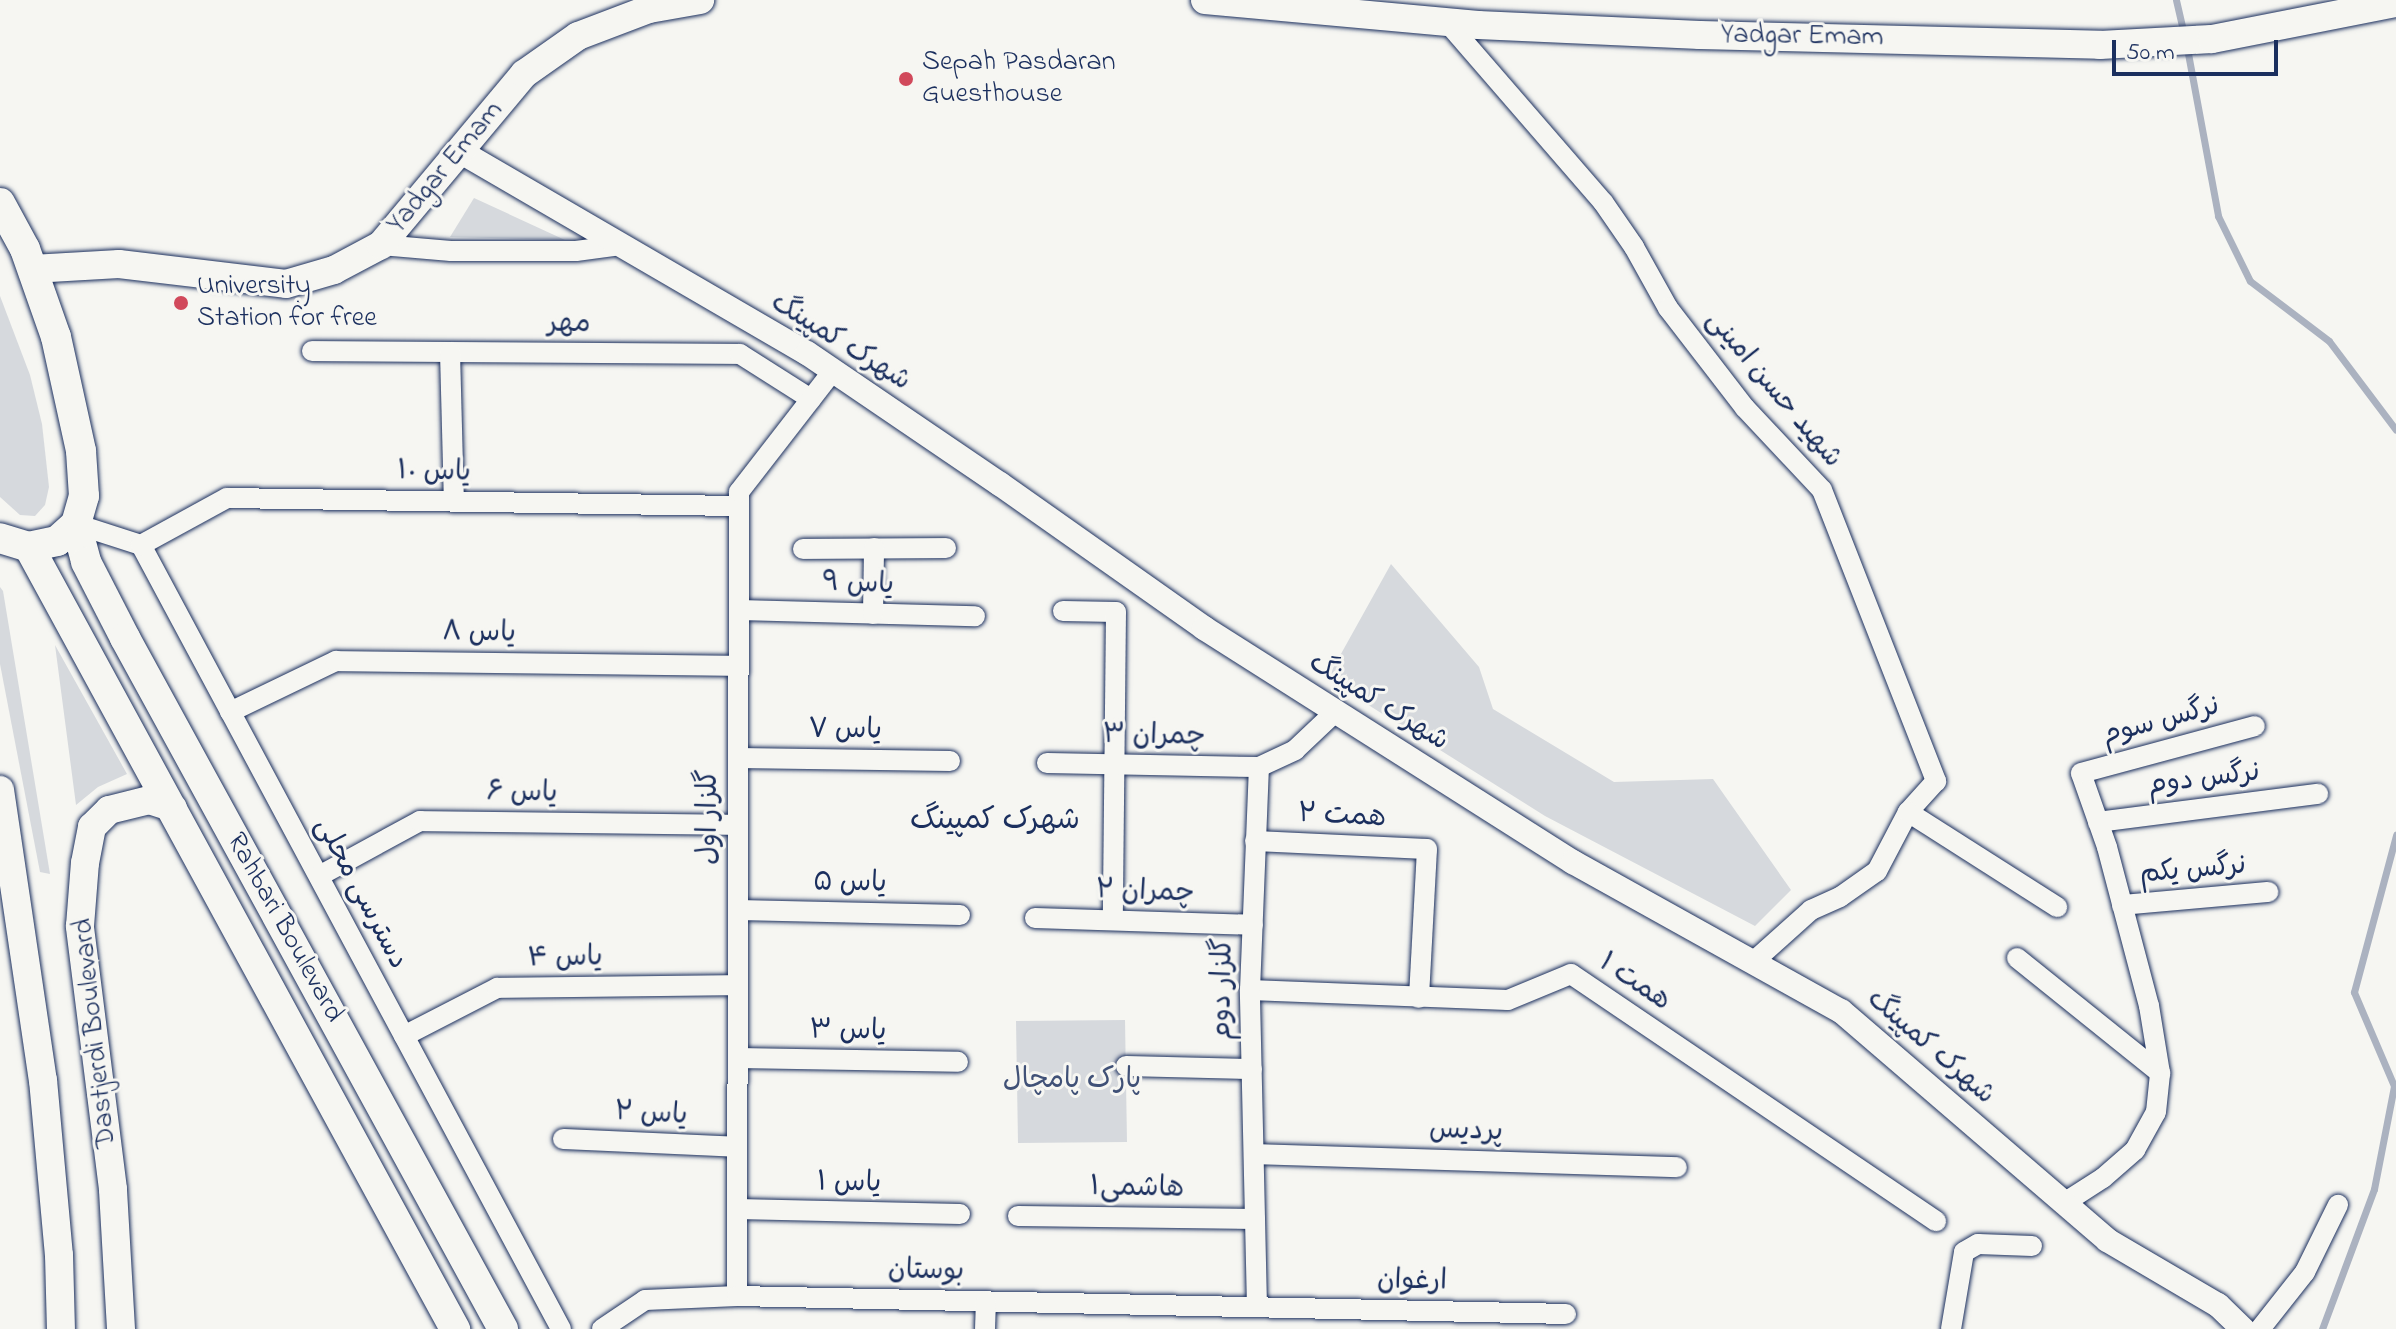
<!DOCTYPE html>
<html>
<head>
<meta charset="utf-8">
<style>
	body { margin:0 }
	#map { position:relative; width:2396px; height:1329px; overflow:hidden; background:#f6f6f2; font-family:"Indie Flower","Playpen Sans Arabic",sans-serif }
	div>[style] { position:absolute }
	.green>* { inset:0; background:#d6d9dd }
	.stream>* { height:7px; margin:-3.5px; padding:0 3.5px; transform-origin:3.5px; border-radius:3.5px; background:#abb2c0 }
	.roads { filter:drop-shadow(0 0 2px #1b2f5e) drop-shadow(0 0 2px #1b2f5e) }
	.minor>* { height:20px; margin:-10px; padding:0 10px; transform-origin:10px; border-radius:10px; background:#f6f6f2 }
	.tertiary>* { height:24px; margin:-12px; padding:0 12px; transform-origin:12px; border-radius:12px; background:#f6f6f2 }
	.secondary>* { height:28px; margin:-14px; padding:0 14px; transform-origin:14px; border-radius:14px; background:#f6f6f2 }
	.primary>* { height:30px; margin:-15px; padding:0 15px; transform-origin:15px; border-radius:15px; background:#f6f6f2 }
	.dots>* { width:22px; height:22px; translate:-50% -50%; box-sizing:border-box; border:4px solid #f6f6f2; border-radius:50% }
	span { translate:-50% -50%; white-space:nowrap; text-align:center; line-height:1.15; -webkit-text-stroke:6px #f6f6f2; paint-order:stroke }
	.street-label { font-size:28px; color:#1b2f5e }
	.poi-label { font-size:28px; color:#1b2f5e }
	.left { translate:0 -50%; text-align:left }
	.park-label { font-size:28px; color:#405177 }
	.neighbourhood-label { font-size:30px; color:#1b2f5e }
	.scale { position:absolute; left:2112px; top:40px; width:166px; height:36px; box-sizing:border-box; border:4px solid #1b2f5e; border-top:0; padding-left:10px; font-size:24px; line-height:28px; white-space:nowrap; color:#1b2f5e; -webkit-text-stroke:6px #f6f6f2; paint-order:stroke }
</style>
</head>
<body>
<div id="map">
	<div class="green">
		<div style="clip-path:polygon(474px 198px,565px 240px,450px 237px)"></div>
		<div style="clip-path:polygon(0 296px,30px 375px,42px 424px,49px 487px,45px 505px,35px 516px,20px 515px,0 497px)"></div>
		<div style="clip-path:polygon(1391px 564px,1479px 667px,1493px 709px,1614px 782px,1713px 779px,1791px 890px,1755px 926px,1545px 816px,1327px 679px)"></div>
		<div style="clip-path:polygon(0 587px,3px 591px,50px 874px,40px 872px,0 664px)"></div>
		<div style="clip-path:polygon(55px 645px,127px 774px,98px 787px,76px 805px)"></div>
		<div style="clip-path:polygon(1125px 1020px,1127px 1142px,1018px 1143px,1016px 1021px)"></div>
	</div>
	<div class="stream">
		<div style="left:2176px;top:0;width:37px;rotate:77deg"></div>
		<div style="left:2187px;top:48px;width:171px;rotate:79.5deg"></div>
		<div style="left:2218px;top:216px;width:72px;rotate:63.8deg"></div>
		<div style="left:2250px;top:281px;width:99px;rotate:37.2deg"></div>
		<div style="left:2329px;top:341px;width:111px;rotate:53deg"></div>
		<div style="left:2322px;top:1329px;width:149px;rotate:-69.6deg"></div>
		<div style="left:2374px;top:1189px;width:105px;rotate:-79deg"></div>
		<div style="left:2394px;top:1086px;width:102px;rotate:-113.1deg"></div>
		<div style="left:2354px;top:992px;width:163px;rotate:-75deg"></div>
	</div>
	<div class="roads">
		<div class="minor">
			<div style="left:1447px;top:22px;width:238px;rotate:49.1deg"></div>
			<div style="left:1603px;top:202px;width:55px;rotate:55.4deg"></div>
			<div style="left:1634px;top:247px;width:70px;rotate:60.9deg"></div>
			<div style="left:1668px;top:308px;width:126px;rotate:52.4deg"></div>
			<div style="left:1745px;top:408px;width:112px;rotate:46.8deg"></div>
			<div style="left:1822px;top:490px;width:313px;rotate:68.6deg"></div>
			<div style="left:1936px;top:781px;width:42px;rotate:132.1deg"></div>
			<div style="left:1908px;top:812px;width:67px;rotate:117.7deg"></div>
			<div style="left:1877px;top:871px;width:45px;rotate:144.9deg"></div>
			<div style="left:1840px;top:897px;width:32px;rotate:156deg"></div>
			<div style="left:1811px;top:910px;width:78px;rotate:138.1deg"></div>
			<div style="left:381px;top:245px;width:70px;rotate:4.9deg"></div>
			<div style="left:451px;top:251px;width:125px"></div>
			<div style="left:576px;top:251px;width:45px;rotate:-7.6deg"></div>
			<div style="left:312px;top:351px;width:428px;rotate:0.4deg"></div>
			<div style="left:740px;top:354px;width:84px;rotate:32.4deg"></div>
			<div style="left:450px;top:352px;width:149px;rotate:88.5deg"></div>
			<div style="left:76px;top:524px;width:68px;rotate:17.9deg"></div>
			<div style="left:141px;top:545px;width:889px;rotate:61.82deg"></div>
			<div style="left:141px;top:545px;width:98px;rotate:-28.7deg"></div>
			<div style="left:227px;top:498px;width:512px;rotate:0.9deg"></div>
			<div style="left:803px;top:549px;width:143px;rotate:-0.4deg"></div>
			<div style="left:739px;top:610px;width:236px;rotate:1.5deg"></div>
			<div style="left:1063px;top:611px;width:53px;rotate:1.1deg"></div>
			<div style="left:1116px;top:612px;width:308px;rotate:90.6deg"></div>
			<div style="left:873px;top:614px;width:66px;rotate:-89.1deg"></div>
			<div style="left:230px;top:712px;width:118px;rotate:-25.7deg"></div>
			<div style="left:336px;top:661px;width:403px;rotate:0.7deg"></div>
			<div style="left:738px;top:758px;width:212px;rotate:0.8deg"></div>
			<div style="left:1047px;top:763px;width:212px;rotate:1.1deg"></div>
			<div style="left:1908px;top:812px;width:177px;rotate:32.5deg"></div>
			<div style="left:2098px;top:822px;width:222px;rotate:-7.3deg"></div>
			<div style="left:1255px;top:841px;width:172px;rotate:2.7deg"></div>
			<div style="left:1427px;top:849px;width:149px;rotate:93.1deg"></div>
			<div style="left:319px;top:876px;width:115px;rotate:-28.6deg"></div>
			<div style="left:420px;top:821px;width:318px;rotate:0.7deg"></div>
			<div style="left:2122px;top:905px;width:147px;rotate:-5.1deg"></div>
			<div style="left:738px;top:910px;width:222px;rotate:1.3deg"></div>
			<div style="left:1035px;top:918px;width:218px;rotate:1.8deg"></div>
			<div style="left:2017px;top:958px;width:184px;rotate:38.8deg"></div>
			<div style="left:1250px;top:990px;width:258px;rotate:2.2deg"></div>
			<div style="left:1508px;top:1000px;width:68px;rotate:-22.4deg"></div>
			<div style="left:1571px;top:974px;width:441px;rotate:34.1deg"></div>
			<div style="left:404px;top:1036px;width:105px;rotate:-27.3deg"></div>
			<div style="left:497px;top:988px;width:241px;rotate:-0.7deg"></div>
			<div style="left:738px;top:1058px;width:220px;rotate:1deg"></div>
			<div style="left:1126px;top:1066px;width:126px;rotate:1.4deg"></div>
			<div style="left:563px;top:1139px;width:174px;rotate:2.6deg"></div>
			<div style="left:1254px;top:1154px;width:423px;rotate:1.8deg"></div>
			<div style="left:2064px;top:1203px;width:46px;rotate:-32.7deg"></div>
			<div style="left:2103px;top:1178px;width:43px;rotate:-41.2deg"></div>
			<div style="left:2135px;top:1150px;width:43px;rotate:-61.1deg"></div>
			<div style="left:2156px;top:1112px;width:39px;rotate:-84deg"></div>
			<div style="left:2160px;top:1073px;width:68px;rotate:-99.3deg"></div>
			<div style="left:2149px;top:1006px;width:164px;rotate:-104.8deg"></div>
			<div style="left:2107px;top:847px;width:78px;rotate:-109.4deg"></div>
			<div style="left:2081px;top:773px;width:180px;rotate:-15.1deg"></div>
			<div style="left:737px;top:1209px;width:223px;rotate:1.3deg"></div>
			<div style="left:1018px;top:1216px;width:237px;rotate:0.7deg"></div>
			<div style="left:737px;top:1296px;width:804px;rotate:-89.86deg"></div>
			<div style="left:739px;top:492px;width:153px;rotate:-52.2deg"></div>
			<div style="left:1257px;top:1307px;width:317px;rotate:-91.3deg"></div>
			<div style="left:1250px;top:990px;width:223px;rotate:-87.7deg"></div>
			<div style="left:1259px;top:767px;width:40px;rotate:-25deg"></div>
			<div style="left:1295px;top:750px;width:55px;rotate:-43.5deg"></div>
			<div style="left:602px;top:1329px;width:52px;rotate:-34deg"></div>
			<div style="left:645px;top:1300px;width:92px;rotate:-2.5deg"></div>
			<div style="left:737px;top:1296px;width:829px;rotate:1.24deg"></div>
			<div style="left:985px;top:1329px;width:27px;rotate:-88deg"></div>
			<div style="left:1951px;top:1329px;width:78px;rotate:-80.4deg"></div>
			<div style="left:1964px;top:1252px;width:16px;rotate:-30deg"></div>
			<div style="left:1978px;top:1244px;width:54px;rotate:2.1deg"></div>
			<div style="left:2260px;top:1329px;width:73px;rotate:-51.7deg"></div>
			<div style="left:2305px;top:1272px;width:75px;rotate:-63.8deg"></div>
		</div>
		<div class="tertiary">
			<div style="left:461px;top:152px;width:400px;rotate:30.2deg"></div>
			<div style="left:807px;top:353px;width:233px;rotate:34.2deg"></div>
			<div style="left:1000px;top:484px;width:250px;rotate:35.2deg"></div>
			<div style="left:1204px;top:628px;width:437px;rotate:32.4deg"></div>
			<div style="left:1573px;top:862px;width:307px;rotate:29.1deg"></div>
			<div style="left:1841px;top:1011px;width:351px;rotate:40.7deg"></div>
			<div style="left:2107px;top:1240px;width:129px;rotate:30.4deg"></div>
			<div style="left:2218px;top:1305px;width:35px;rotate:44deg"></div>
		</div>
		<div class="secondary">
			<div style="left:1205px;top:0;width:274px;rotate:5.2deg"></div>
			<div style="left:1478px;top:25px;width:222px;rotate:2.6deg"></div>
			<div style="left:1700px;top:35px;width:400px;rotate:1.4deg"></div>
			<div style="left:2100px;top:45px;width:112px;rotate:-3.1deg"></div>
			<div style="left:2212px;top:39px;width:187px;rotate:-11.1deg"></div>
			<div style="left:32px;top:269px;width:87px;rotate:-3.3deg"></div>
			<div style="left:119px;top:264px;width:168px;rotate:6.8deg"></div>
			<div style="left:286px;top:284px;width:50px;rotate:-16.3deg"></div>
			<div style="left:334px;top:270px;width:53px;rotate:-28deg"></div>
			<div style="left:381px;top:245px;width:223px;rotate:-50.1deg"></div>
			<div style="left:524px;top:74px;width:66px;rotate:-35.1deg"></div>
			<div style="left:578px;top:36px;width:76px;rotate:-20.8deg"></div>
			<div style="left:649px;top:9px;width:52px;rotate:-10deg"></div>
			<div style="left:0;top:790px;width:293px;rotate:81.6deg"></div>
			<div style="left:43px;top:1080px;width:176px;rotate:84.8deg"></div>
			<div style="left:59px;top:1255px;width:74px;rotate:88.5deg"></div>
			<div style="left:121px;top:1329px;width:140px;rotate:-93.3deg"></div>
			<div style="left:113px;top:1189px;width:265px;rotate:-97.2deg"></div>
			<div style="left:80px;top:926px;width:63px;rotate:-85.5deg"></div>
			<div style="left:85px;top:863px;width:37px;rotate:-79deg"></div>
			<div style="left:92px;top:827px;width:24px;rotate:-45deg"></div>
			<div style="left:109px;top:810px;width:41px;rotate:-14deg"></div>
			<div style="left:149px;top:800px;width:25px;rotate:18deg"></div>
		</div>
		<div class="primary">
			<div style="left:0;top:203px;width:52px;rotate:61.5deg"></div>
			<div style="left:25px;top:249px;width:93px;rotate:70.6deg"></div>
			<div style="left:56px;top:337px;width:117px;rotate:77.6deg"></div>
			<div style="left:81px;top:451px;width:45px;rotate:86.2deg"></div>
			<div style="left:84px;top:496px;width:29px;rotate:106deg"></div>
			<div style="left:76px;top:524px;width:25px;rotate:138deg"></div>
			<div style="left:57px;top:541px;width:29px;rotate:168deg"></div>
			<div style="left:29px;top:547px;width:30px;rotate:-163deg"></div>
			<div style="left:76px;top:524px;width:39px;rotate:75deg"></div>
			<div style="left:86px;top:562px;width:85px;rotate:62.8deg"></div>
			<div style="left:125px;top:638px;width:788px;rotate:61.32deg"></div>
			<div style="left:29px;top:547px;width:891px;rotate:61.42deg"></div>
		</div>
	</div>
	<div class="dots">
		<div style="left:906px;top:79px;background:#d1495b"></div>
		<div style="left:181px;top:303px;background:#d1495b"></div>
	</div>
	<div class="street-label">
		<span style="left:1802px;top:37px;rotate:1deg">Yadgar Emam</span>
		<span style="left:446px;top:168px;rotate:-50deg">Yadgar Emam</span>
		<span style="left:569px;top:325px;rotate:1deg">مهر</span>
		<span style="left:840px;top:343px;rotate:32deg">شهرک کمپینگ</span>
		<span style="left:1773px;top:390px;rotate:50deg">شهید حسن امینی</span>
		<span style="left:434px;top:473px;rotate:1deg">یاس ۱۰</span>
		<span style="left:858px;top:585px;rotate:2deg">یاس ۹</span>
		<span style="left:479px;top:634px;rotate:1deg">یاس ۸</span>
		<span style="left:1378px;top:703px;rotate:32deg">شهرک کمپینگ</span>
		<span style="left:2161px;top:722px;rotate:-15deg">نرگس سوم</span>
		<span style="left:845px;top:731px;rotate:1deg">یاس ۷</span>
		<span style="left:1154px;top:737px;rotate:1deg">چمران ۳</span>
		<span style="left:2204px;top:780px;rotate:-7deg">نرگس دوم</span>
		<span style="left:522px;top:794px;rotate:1deg">یاس ۶</span>
		<span style="left:710px;top:817px;rotate:-90deg">گلزار اول</span>
		<span style="left:1342px;top:817px;rotate:3deg">همت ۲</span>
		<span style="left:2193px;top:871px;rotate:-5deg">نرگس یکم</span>
		<span style="left:850px;top:884px;rotate:1deg">یاس ۵</span>
		<span style="left:1145px;top:893px;rotate:2deg">چمران ۲</span>
		<span style="left:360px;top:894px;rotate:62deg">دسترسی محلی</span>
		<span style="left:284px;top:928px;rotate:61deg">Rahbari Boulevard</span>
		<span style="left:565px;top:959px;rotate:-1deg">یاس ۴</span>
		<span style="left:1634px;top:983px;rotate:34deg">همت ۱</span>
		<span style="left:1224px;top:989px;rotate:-89deg">گلزار دوم</span>
		<span style="left:848px;top:1032px;rotate:1deg">یاس ۳</span>
		<span style="left:96px;top:1033px;rotate:-96deg">Dastjerdi Boulevard</span>
		<span style="left:1930px;top:1048px;rotate:41deg">شهرک کمپینگ</span>
		<span style="left:651px;top:1115px;rotate:3deg">یاس ۲</span>
		<span style="left:1466px;top:1132px;rotate:2deg">پردیس</span>
		<span style="left:849px;top:1184px;rotate:1deg">یاس ۱</span>
		<span style="left:1137px;top:1189px;rotate:1deg">هاشمی۱</span>
		<span style="left:926px;top:1272px;rotate:1deg">بوستان</span>
		<span style="left:1412px;top:1282px;rotate:1deg">ارغوان</span>
	</div>
	<div class="poi-label">
		<span class="left" style="left:922px;top:79px">Sepah Pasdaran<br>Guesthouse</span>
		<span class="left" style="left:197px;top:303px">University<br>Station for free</span>
	</div>
	<div class="park-label">
		<span style="left:1072px;top:1081px">پارک پامچال</span>
	</div>
	<div class="neighbourhood-label">
		<span style="left:995px;top:821px">شهرک کمپینگ</span>
	</div>
	<div class="scale">50 m</div>
</div>
</body>
</html>
